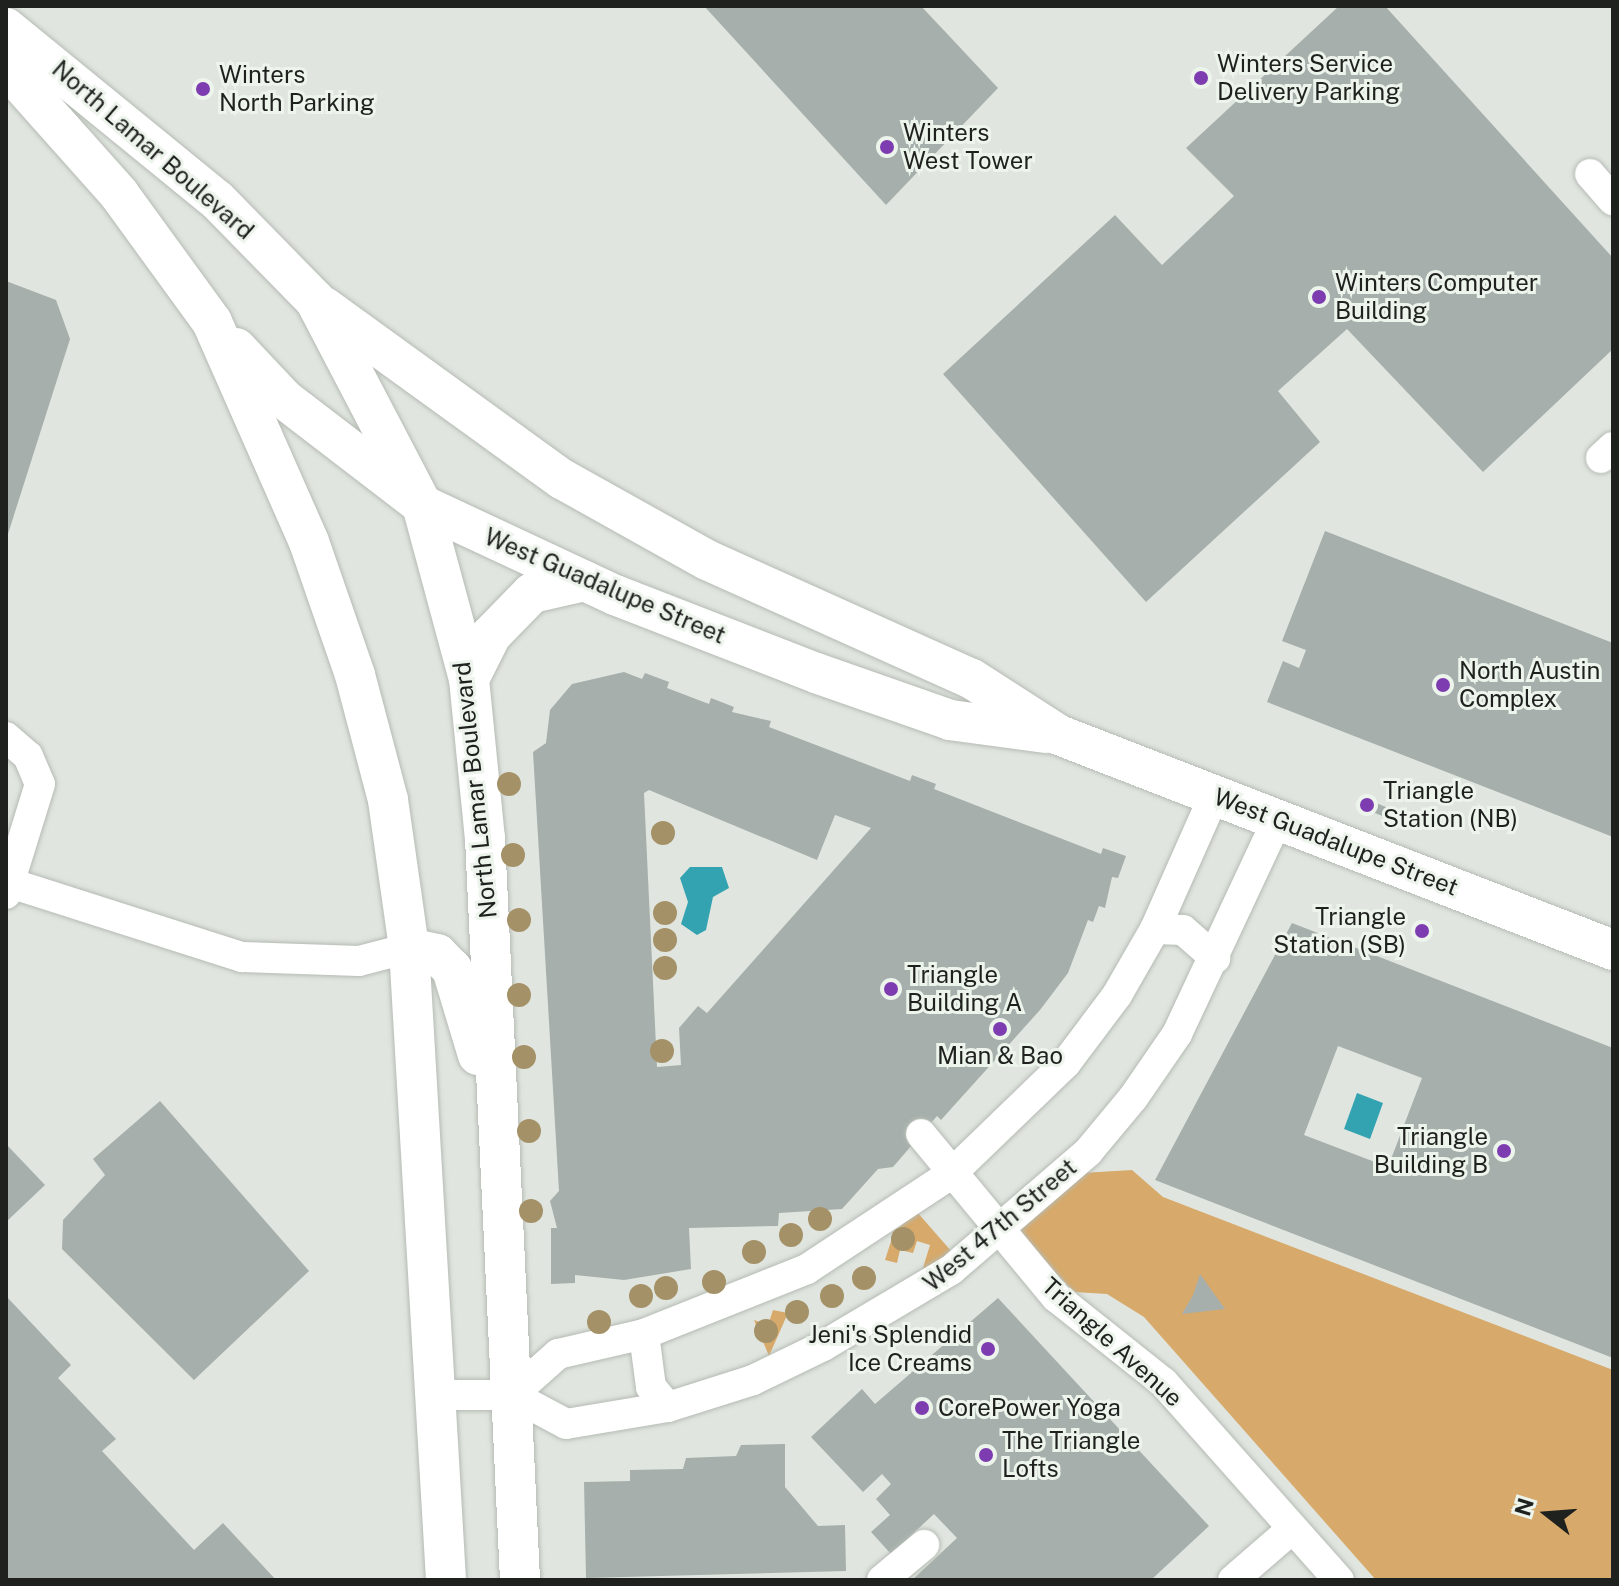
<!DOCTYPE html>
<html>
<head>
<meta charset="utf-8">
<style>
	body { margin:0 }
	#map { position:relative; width:1619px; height:1586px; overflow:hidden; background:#e0e6df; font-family:"Public Sans",sans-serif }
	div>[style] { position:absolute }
	.green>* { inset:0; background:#d7a96a }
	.water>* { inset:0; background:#33a3b1 }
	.building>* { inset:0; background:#a6afac }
	.roads { filter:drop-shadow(0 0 2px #b5bbb4) drop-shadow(0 0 2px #b5bbb4) }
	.minor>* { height:30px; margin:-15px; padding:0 15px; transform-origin:15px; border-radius:15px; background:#fff }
	.major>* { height:40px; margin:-20px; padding:0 20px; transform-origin:20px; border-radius:20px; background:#fff }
	.trees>* { width:24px; height:24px; margin:-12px; border-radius:50%; background:#a49167 }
	.dots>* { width:22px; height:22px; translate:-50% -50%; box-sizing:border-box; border:4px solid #edf4ec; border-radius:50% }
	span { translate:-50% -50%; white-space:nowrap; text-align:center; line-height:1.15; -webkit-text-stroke:6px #edf4ec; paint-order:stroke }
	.poi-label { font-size:24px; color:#1f211f }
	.left { translate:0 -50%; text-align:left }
	.right { translate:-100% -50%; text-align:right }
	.street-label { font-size:24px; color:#1f211f }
	.frame { position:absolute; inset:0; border:8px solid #1f211f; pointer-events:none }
	.north { position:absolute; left:1507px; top:1474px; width:80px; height:80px; -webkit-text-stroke:6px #edf4ec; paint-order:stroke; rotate:287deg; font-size:22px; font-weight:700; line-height:32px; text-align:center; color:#1f211f }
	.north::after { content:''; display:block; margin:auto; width:28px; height:36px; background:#1f211f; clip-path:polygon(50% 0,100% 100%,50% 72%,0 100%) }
</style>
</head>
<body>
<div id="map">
	<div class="green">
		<div style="clip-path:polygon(1132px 1170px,1163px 1197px,1613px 1370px,1613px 1580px,1376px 1580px,1144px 1317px,1107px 1294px,1074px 1292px,1024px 1239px,1020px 1229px,1082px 1173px)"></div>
		<div style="clip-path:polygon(917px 1212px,952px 1252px,922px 1271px,930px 1245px,917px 1241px,913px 1253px,900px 1250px,897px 1263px,885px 1260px,894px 1232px)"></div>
		<div style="clip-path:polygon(773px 1310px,788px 1313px,769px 1356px,754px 1320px,768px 1325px)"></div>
	</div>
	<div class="water">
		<div style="clip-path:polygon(690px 867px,722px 867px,729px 888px,713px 897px,706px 930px,697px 935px,681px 924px,688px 902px,680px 878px)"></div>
		<div style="clip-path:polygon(1357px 1093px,1383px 1103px,1370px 1139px,1344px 1129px)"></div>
	</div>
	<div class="building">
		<div style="clip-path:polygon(704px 6px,921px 6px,998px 88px,886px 205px)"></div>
		<div style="clip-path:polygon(1339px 6px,1385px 6px,1613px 258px,1613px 349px,1483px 472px,1347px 329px,1278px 391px,1320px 442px,1146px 602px,943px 374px,1115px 215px,1162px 265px,1234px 196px,1186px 148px)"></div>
		<div style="clip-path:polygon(6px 281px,56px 300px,70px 339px,7px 537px)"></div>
		<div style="clip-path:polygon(1325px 531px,1613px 643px,1613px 837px,1267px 702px,1283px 661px,1299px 668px,1306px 650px,1282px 641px)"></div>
		<div style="clip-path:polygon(evenodd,624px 672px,642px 679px,645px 673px,669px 682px,667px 688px,709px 704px,711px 698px,734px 707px,732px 712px,771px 721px,769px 727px,910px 781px,912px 775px,936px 784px,934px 789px,1101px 854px,1103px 848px,1126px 856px,1118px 878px,1112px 877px,1105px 908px,1099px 906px,1093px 922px,1088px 920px,1068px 973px,1040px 1010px,941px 1120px,937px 1116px,893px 1167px,878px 1169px,842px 1209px,779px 1213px,778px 1226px,689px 1228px,691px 1269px,624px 1280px,575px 1275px,575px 1283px,551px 1284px,551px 1228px,557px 1228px,550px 1201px,559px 1191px,533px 752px,546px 743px,550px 710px,572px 684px,624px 672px,649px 790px,817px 860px,835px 815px,871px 828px,707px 1013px,698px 1006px,679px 1028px,681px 1065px,657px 1067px,644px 793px,649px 790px)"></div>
		<div style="clip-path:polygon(1371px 801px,1391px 809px,1387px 818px,1368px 810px)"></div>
		<div style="clip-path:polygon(evenodd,1292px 923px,1613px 1048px,1613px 1358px,1155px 1180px,1292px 923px,1338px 1046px,1422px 1078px,1388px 1167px,1304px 1135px,1338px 1046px)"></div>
		<div style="clip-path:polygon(160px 1101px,309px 1271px,194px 1380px,62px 1249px,63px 1220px,105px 1175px,93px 1159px)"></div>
		<div style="clip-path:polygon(6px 1144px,45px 1185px,6px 1222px)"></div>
		<div style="clip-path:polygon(1200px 1274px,1225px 1309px,1182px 1314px,1193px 1295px)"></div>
		<div style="clip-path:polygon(6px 1296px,71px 1365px,58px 1378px,116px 1439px,102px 1451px,194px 1550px,223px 1523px,276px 1580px,6px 1580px)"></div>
		<div style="clip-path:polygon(998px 1298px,1209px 1526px,1151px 1580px,912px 1580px,957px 1538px,934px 1514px,891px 1554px,871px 1532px,890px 1515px,876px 1499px,891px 1484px,882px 1474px,863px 1492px,811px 1437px,862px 1389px,875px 1404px)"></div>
		<div style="clip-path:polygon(785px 1444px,785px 1487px,818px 1526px,845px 1525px,846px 1571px,586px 1578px,584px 1482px,630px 1481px,630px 1470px,683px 1469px,686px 1458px,736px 1456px,741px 1445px)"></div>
	</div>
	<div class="roads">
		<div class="minor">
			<div style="left:1590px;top:174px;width:35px;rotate:49deg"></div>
			<div style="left:1601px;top:458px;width:16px;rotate:-43deg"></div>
			<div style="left:6px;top:737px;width:29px;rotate:41deg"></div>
			<div style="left:28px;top:756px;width:30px;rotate:67deg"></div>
			<div style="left:40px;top:784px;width:115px;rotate:107.2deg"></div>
			<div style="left:10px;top:883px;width:244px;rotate:17.7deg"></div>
			<div style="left:242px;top:957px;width:117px;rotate:2deg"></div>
			<div style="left:359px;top:961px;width:52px;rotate:-14.6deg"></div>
			<div style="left:1155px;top:929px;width:28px;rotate:2deg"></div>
			<div style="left:1183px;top:930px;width:43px;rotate:41.2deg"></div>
			<div style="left:921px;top:1134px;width:212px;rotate:50.4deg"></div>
			<div style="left:1056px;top:1297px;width:137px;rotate:38.5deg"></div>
			<div style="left:1163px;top:1382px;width:265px;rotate:48.4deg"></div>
			<div style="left:644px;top:1334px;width:53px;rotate:82.5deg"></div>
			<div style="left:651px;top:1387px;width:26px;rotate:50deg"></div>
			<div style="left:436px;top:1395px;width:76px"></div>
			<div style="left:512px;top:1395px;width:61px;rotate:28.2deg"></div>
			<div style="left:566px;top:1424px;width:103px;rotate:-9.5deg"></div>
			<div style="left:668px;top:1407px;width:89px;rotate:-17.6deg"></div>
			<div style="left:753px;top:1380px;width:78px;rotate:-25.9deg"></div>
			<div style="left:823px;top:1346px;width:149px;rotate:-30.7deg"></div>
			<div style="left:951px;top:1270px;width:181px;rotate:-40.7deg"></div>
			<div style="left:1088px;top:1152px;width:70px;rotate:-50.2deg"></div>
			<div style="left:1133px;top:1098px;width:78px;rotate:-55.5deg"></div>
			<div style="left:1177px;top:1034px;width:235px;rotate:-64.9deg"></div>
			<div style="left:512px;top:1395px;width:62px;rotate:-41.7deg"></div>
			<div style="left:558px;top:1354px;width:88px;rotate:-13.1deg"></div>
			<div style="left:644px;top:1334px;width:175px;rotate:-21.7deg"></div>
			<div style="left:807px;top:1269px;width:173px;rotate:-33.4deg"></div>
			<div style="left:951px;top:1174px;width:160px;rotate:-44deg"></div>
			<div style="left:1066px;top:1063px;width:85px;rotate:-53.1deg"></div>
			<div style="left:1117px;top:995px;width:76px;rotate:-60.1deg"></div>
			<div style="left:1155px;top:929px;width:145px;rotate:-66.1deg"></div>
			<div style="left:882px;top:1580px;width:55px;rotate:-39.8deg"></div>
			<div style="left:1233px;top:1580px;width:79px;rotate:-40.9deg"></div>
		</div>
		<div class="major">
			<div style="left:6px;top:28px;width:272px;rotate:39.2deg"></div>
			<div style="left:217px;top:200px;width:140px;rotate:45.6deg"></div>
			<div style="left:315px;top:300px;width:231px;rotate:62.4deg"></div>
			<div style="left:422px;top:505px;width:180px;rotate:74.9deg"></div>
			<div style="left:469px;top:679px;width:160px;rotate:84.3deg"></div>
			<div style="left:485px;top:838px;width:743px;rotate:87.3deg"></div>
			<div style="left:6px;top:67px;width:170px;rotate:48.3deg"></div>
			<div style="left:119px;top:194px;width:158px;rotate:54deg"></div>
			<div style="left:212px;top:322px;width:240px;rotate:66.2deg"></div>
			<div style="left:309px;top:542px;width:141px;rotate:70.9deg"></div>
			<div style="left:355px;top:675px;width:129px;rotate:75.2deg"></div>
			<div style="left:388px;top:800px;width:149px;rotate:81.9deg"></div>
			<div style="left:409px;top:948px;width:633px;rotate:86.65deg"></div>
			<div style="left:324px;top:307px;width:294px;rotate:35.9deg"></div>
			<div style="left:562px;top:479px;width:166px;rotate:29.2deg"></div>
			<div style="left:707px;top:560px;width:290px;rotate:24.2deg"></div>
			<div style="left:972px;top:679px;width:103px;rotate:32.8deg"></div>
			<div style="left:1059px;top:735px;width:594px;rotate:21.21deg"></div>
			<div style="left:236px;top:348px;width:70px;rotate:46.7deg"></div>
			<div style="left:284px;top:399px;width:174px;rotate:37.5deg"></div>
			<div style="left:422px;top:505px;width:213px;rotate:25deg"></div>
			<div style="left:615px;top:595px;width:216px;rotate:21.2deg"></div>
			<div style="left:816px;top:673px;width:142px;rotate:19.3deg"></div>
			<div style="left:950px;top:720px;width:97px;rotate:7.7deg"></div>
			<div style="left:469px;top:679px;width:49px;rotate:-63.4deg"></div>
			<div style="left:491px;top:635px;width:59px;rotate:-45.7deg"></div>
			<div style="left:532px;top:593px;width:54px;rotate:-12.8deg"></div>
			<div style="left:409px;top:948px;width:29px;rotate:12deg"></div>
			<div style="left:437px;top:954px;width:21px;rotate:45deg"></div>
			<div style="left:452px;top:969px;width:90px;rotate:73.2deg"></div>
		</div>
	</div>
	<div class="trees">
		<div style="left:509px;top:784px"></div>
		<div style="left:663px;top:833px"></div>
		<div style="left:513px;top:855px"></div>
		<div style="left:665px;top:913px"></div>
		<div style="left:519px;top:920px"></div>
		<div style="left:665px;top:940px"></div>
		<div style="left:665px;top:968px"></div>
		<div style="left:519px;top:995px"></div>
		<div style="left:662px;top:1051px"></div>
		<div style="left:524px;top:1057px"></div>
		<div style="left:529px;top:1131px"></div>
		<div style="left:531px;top:1211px"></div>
		<div style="left:820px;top:1219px"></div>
		<div style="left:791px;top:1235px"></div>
		<div style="left:903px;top:1239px"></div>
		<div style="left:754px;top:1252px"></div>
		<div style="left:864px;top:1278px"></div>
		<div style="left:714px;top:1282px"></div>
		<div style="left:666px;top:1288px"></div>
		<div style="left:641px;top:1296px"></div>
		<div style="left:832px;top:1296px"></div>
		<div style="left:797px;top:1312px"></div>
		<div style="left:599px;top:1322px"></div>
		<div style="left:766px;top:1331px"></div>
	</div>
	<div class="dots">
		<div style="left:1201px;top:78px;background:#7e3cb1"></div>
		<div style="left:203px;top:89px;background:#7e3cb1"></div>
		<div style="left:887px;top:147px;background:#7e3cb1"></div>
		<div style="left:1319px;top:297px;background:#7e3cb1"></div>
		<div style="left:1443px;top:685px;background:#7e3cb1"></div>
		<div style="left:1367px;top:805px;background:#7e3cb1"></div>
		<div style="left:1422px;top:931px;background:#7e3cb1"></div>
		<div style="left:891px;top:989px;background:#7e3cb1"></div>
		<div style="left:1000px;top:1029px;background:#7e3cb1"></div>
		<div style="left:1504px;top:1151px;background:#7e3cb1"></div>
		<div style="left:988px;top:1349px;background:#7e3cb1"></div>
		<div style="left:922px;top:1408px;background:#7e3cb1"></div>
		<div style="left:986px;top:1455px;background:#7e3cb1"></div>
	</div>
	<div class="poi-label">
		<span class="left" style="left:1217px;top:78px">Winters Service<br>Delivery Parking</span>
		<span class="left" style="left:219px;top:89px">Winters<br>North Parking</span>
		<span class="left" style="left:903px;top:147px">Winters<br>West Tower</span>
		<span class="left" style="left:1335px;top:297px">Winters Computer<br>Building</span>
		<span class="left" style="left:1459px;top:685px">North Austin<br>Complex</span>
		<span class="left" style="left:1383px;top:805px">Triangle<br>Station (NB)</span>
		<span class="right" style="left:1406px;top:931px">Triangle<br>Station (SB)</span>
		<span class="left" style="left:907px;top:989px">Triangle<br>Building A</span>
		<span style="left:1000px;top:1056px">Mian &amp; Bao</span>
		<span class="right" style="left:1488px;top:1151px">Triangle<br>Building B</span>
		<span class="right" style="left:972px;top:1349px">Jeni's Splendid<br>Ice Creams</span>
		<span class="left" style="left:938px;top:1408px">CorePower Yoga</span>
		<span class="left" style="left:1002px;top:1455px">The Triangle<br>Lofts</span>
	</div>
	<div class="street-label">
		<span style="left:153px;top:150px;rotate:41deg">North Lamar Boulevard</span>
		<span style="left:605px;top:586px;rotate:23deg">West Guadalupe Street</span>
		<span style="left:475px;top:790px;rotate:-96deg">North Lamar Boulevard</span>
		<span style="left:1336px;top:842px;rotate:21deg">West Guadalupe Street</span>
		<span style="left:1000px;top:1225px;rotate:-40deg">West 47th Street</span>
		<span style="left:1112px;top:1342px;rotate:42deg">Triangle Avenue</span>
	</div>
	<div class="frame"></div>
	<div class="north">N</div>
</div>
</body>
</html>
